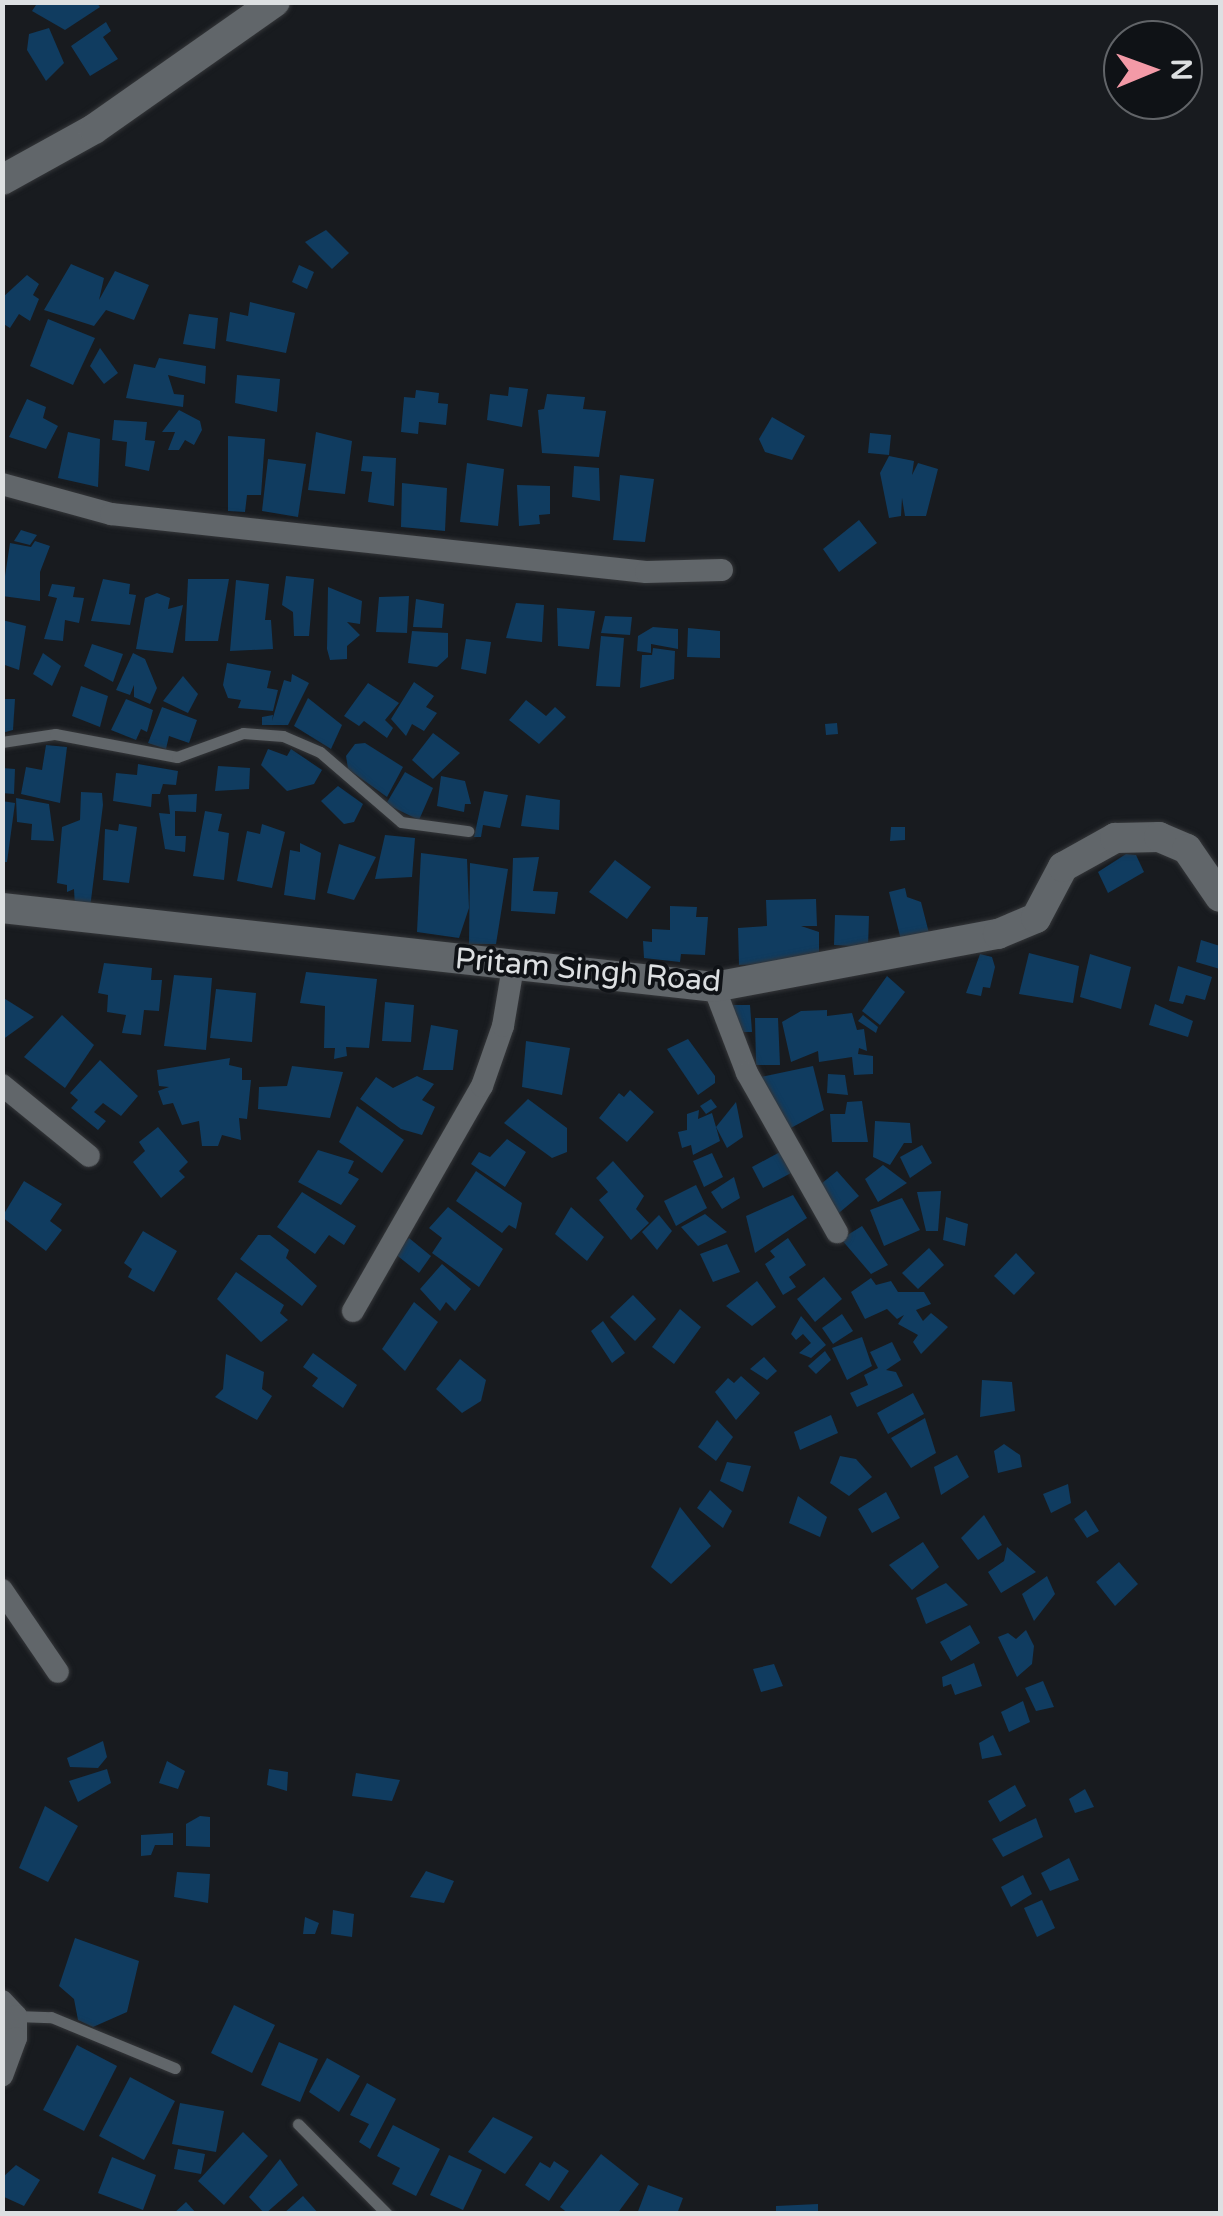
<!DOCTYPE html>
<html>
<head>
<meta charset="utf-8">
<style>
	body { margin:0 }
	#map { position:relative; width:1223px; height:2216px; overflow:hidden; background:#181b1f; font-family:"Varela Round",sans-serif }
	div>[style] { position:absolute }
	.building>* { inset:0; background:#103c60 }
	.roads { filter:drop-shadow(0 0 2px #343639) drop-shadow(0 0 2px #343639) }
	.lane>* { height:11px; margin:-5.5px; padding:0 5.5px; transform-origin:5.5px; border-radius:5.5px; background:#61666a }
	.street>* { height:22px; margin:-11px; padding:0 11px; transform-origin:11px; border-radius:11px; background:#61666a }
	.secondary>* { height:30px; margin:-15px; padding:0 15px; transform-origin:15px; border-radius:15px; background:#61666a }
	span { translate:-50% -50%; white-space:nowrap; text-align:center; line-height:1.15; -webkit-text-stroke:8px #0f1216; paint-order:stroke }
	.street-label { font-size:30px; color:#dde0e2 }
	.frame { position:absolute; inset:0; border:5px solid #dde0e2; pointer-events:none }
	.north { position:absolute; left:1103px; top:20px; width:100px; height:100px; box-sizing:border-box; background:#0f1216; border:2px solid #616468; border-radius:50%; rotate:89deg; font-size:28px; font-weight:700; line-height:40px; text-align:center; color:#dde0e2 }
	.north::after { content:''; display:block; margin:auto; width:35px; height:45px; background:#f39aa7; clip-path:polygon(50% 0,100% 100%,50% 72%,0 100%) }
</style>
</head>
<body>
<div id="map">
	<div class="building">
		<div style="clip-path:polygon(38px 2px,96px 2px,100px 7px,65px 30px,32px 11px)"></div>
		<div style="clip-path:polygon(106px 22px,111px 31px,103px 37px,118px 59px,90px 76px,71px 46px)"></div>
		<div style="clip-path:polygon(49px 28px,64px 63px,46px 81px,27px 50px,29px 34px)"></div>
		<div style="clip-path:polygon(326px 230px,349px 253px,332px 269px,305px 242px)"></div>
		<div style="clip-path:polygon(71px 264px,104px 278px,99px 300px,115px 271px,149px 285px,134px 320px,106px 310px,94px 326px,44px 310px)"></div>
		<div style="clip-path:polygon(299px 265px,314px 272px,307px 289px,292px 282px)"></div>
		<div style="clip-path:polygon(27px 275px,39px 284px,33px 295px,39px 299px,30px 321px,19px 314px,10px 328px,2px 323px,2px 298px)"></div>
		<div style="clip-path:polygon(250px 302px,295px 313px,286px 353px,226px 341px,230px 312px,248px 316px)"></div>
		<div style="clip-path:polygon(189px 314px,218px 318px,215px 349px,183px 344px)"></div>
		<div style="clip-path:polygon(48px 319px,95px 338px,73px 385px,30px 366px)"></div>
		<div style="clip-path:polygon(100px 348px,118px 373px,104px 384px,90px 366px)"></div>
		<div style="clip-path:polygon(159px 358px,206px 366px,205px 384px,168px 375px,174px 394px,184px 395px,183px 407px,126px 398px,134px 364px,155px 368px)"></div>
		<div style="clip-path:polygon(237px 375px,280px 379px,277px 412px,235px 403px)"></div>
		<div style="clip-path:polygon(509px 387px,528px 389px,522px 427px,487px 420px,490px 394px,508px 396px)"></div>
		<div style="clip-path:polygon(416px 390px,439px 393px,438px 403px,448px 404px,446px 425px,419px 422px,418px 434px,401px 432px,404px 397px,415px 398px)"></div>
		<div style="clip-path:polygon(547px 394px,585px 397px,583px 409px,606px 411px,599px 457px,542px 453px,538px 410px,544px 409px)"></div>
		<div style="clip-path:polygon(27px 399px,46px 407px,43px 418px,58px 426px,46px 449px,9px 437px)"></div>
		<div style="clip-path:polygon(179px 410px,200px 421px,202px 430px,194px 445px,185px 440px,179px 450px,168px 450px,175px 432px,162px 432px)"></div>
		<div style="clip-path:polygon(772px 417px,805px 436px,792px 460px,765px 452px,759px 439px)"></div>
		<div style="clip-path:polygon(114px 420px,147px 422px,145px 440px,155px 441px,149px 471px,125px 466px,127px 442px,112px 440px)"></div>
		<div style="clip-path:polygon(68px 432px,100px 439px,98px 487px,58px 478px)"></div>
		<div style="clip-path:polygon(316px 432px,352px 441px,345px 494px,308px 490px)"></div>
		<div style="clip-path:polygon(870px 433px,891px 435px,889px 455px,868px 453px)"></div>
		<div style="clip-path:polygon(228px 436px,265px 439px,261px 495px,247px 495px,245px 512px,228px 511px)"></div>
		<div style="clip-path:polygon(363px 456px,396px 458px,394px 506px,368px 502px,372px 472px,361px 471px)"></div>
		<div style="clip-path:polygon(889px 456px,914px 461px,912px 475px,918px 463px,938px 469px,926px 516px,905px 516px,902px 498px,901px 516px,889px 518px,880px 473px)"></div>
		<div style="clip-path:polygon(268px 459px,306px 464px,298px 517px,262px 511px)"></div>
		<div style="clip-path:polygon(467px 463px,504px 469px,498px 526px,460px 522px)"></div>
		<div style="clip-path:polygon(574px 466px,599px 468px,600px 501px,572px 497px)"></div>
		<div style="clip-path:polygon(620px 475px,654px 479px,645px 542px,613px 540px)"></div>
		<div style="clip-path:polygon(402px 483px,447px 488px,445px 531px,401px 527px)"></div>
		<div style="clip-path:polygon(517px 485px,550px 486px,550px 514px,539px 515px,540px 524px,519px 526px)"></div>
		<div style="clip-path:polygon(859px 520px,877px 543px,839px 572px,823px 549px)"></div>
		<div style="clip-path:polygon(21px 530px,37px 535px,30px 545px,14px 541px)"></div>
		<div style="clip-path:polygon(35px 541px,50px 546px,40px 572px,40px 601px,2px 596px,10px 543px,31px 547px)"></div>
		<div style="clip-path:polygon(286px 576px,314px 579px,309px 636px,294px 636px,293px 612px,282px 605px)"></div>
		<div style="clip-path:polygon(103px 579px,130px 584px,129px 594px,136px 595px,130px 625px,91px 621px)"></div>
		<div style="clip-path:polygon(188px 579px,229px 579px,218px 641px,185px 641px)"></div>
		<div style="clip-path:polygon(236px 580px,269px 584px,265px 620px,271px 620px,273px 649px,230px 651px)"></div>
		<div style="clip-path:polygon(52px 584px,75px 587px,73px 597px,84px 598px,79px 623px,65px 620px,63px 641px,44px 639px,57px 598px,48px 596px)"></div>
		<div style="clip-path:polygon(328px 587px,362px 601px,360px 624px,347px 622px,360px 635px,347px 646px,347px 659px,330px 660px,327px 649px)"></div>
		<div style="clip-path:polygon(157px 593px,170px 598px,168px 609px,183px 605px,173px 653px,136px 649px,145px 598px)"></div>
		<div style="clip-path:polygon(409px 596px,407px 633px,376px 632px,379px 597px)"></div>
		<div style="clip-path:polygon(416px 599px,444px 604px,442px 628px,413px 627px)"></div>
		<div style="clip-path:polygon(516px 603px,544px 605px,542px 642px,506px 638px)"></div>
		<div style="clip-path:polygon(557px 608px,595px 611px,589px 649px,558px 646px)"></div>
		<div style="clip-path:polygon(605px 616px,632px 617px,630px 635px,601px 633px)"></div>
		<div style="clip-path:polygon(2px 620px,26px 626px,19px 670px,2px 664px)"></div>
		<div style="clip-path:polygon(653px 627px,678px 629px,678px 649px,651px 644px,651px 653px,637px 651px,638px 636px)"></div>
		<div style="clip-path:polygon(688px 628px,720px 631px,720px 658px,687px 657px)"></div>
		<div style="clip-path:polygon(412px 631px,448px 633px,448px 657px,437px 667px,408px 663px)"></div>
		<div style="clip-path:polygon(601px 636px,624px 638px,620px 687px,596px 686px)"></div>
		<div style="clip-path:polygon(466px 639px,491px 642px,486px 674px,461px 669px)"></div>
		<div style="clip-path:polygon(92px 644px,123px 654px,113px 682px,84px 666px)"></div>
		<div style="clip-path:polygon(653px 648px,675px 651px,674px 679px,640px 688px,642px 655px,652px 655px)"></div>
		<div style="clip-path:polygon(43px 653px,61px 666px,52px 686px,33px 674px)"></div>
		<div style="clip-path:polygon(133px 653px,145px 659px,157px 688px,150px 704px,134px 697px,134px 685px,130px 695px,116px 690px)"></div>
		<div style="clip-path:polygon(227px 663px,271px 671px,267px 688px,278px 690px,273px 711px,238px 708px,241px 700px,228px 698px,223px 685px)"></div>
		<div style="clip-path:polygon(292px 674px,309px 683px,288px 725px,262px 725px,262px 717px,273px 715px,272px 721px,284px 680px,291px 682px)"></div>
		<div style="clip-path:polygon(183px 676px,198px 694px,188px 713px,163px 701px)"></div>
		<div style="clip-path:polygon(414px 682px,434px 696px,426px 707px,437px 713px,424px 731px,412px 724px,406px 736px,391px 719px)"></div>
		<div style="clip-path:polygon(368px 683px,399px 703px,385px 720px,393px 728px,387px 738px,364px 721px,359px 726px,344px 716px)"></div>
		<div style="clip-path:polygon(81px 686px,108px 696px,100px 727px,72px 716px)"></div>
		<div style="clip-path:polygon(308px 698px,342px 725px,331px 749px,294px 726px)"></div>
		<div style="clip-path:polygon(2px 699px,15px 699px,13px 730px,2px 733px)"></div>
		<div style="clip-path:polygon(126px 699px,153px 710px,147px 732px,141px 729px,136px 740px,111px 730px)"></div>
		<div style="clip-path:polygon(526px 700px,546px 716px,555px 707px,566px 717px,539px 744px,509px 720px)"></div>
		<div style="clip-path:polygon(162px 707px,197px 720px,189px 743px,169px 736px,166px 749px,148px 743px)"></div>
		<div style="clip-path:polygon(837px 723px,838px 734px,826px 735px,825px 724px)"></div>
		<div style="clip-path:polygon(433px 733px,460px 753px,433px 779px,412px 760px)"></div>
		<div style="clip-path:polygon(365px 743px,403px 767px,387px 797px,348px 769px,346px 756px,355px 744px)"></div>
		<div style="clip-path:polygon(46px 745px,67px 747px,60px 803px,21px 794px,26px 767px,42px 770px)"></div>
		<div style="clip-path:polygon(268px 749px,287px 756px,291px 749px,322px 770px,314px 784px,287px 791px,261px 765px)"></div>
		<div style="clip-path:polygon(138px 764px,178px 771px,176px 785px,163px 784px,160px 794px,152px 794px,151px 807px,113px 801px,116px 773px,137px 775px)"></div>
		<div style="clip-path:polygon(218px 766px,250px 768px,249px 789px,215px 791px)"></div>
		<div style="clip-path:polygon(2px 768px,15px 769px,14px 794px,2px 793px)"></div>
		<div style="clip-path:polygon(405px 772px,433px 788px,419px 820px,386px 804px)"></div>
		<div style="clip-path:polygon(441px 776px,465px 781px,471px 804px,465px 804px,464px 812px,437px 806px)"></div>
		<div style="clip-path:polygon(338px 786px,363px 804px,354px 822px,344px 824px,321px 801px)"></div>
		<div style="clip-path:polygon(484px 791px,508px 795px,500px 828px,483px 825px,481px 837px,474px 837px)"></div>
		<div style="clip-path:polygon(81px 792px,102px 793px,103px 805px,90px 908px,75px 908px,74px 889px,67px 892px,67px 885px,57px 883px,62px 827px,80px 820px)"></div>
		<div style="clip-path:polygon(197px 794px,196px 812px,175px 811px,175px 836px,186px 836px,185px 852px,165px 849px,159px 813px,170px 814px,168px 795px)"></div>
		<div style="clip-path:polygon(526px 795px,560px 800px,559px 830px,521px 826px)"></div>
		<div style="clip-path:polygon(16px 798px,49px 804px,54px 841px,31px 840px,32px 824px,17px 822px)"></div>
		<div style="clip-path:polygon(2px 801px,15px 803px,7px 862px,2px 862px)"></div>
		<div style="clip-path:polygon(205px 811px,222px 814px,218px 831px,229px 833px,224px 880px,193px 876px)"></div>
		<div style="clip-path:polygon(119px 824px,137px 827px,129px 883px,103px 880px,105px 829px,118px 831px)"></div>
		<div style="clip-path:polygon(262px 824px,285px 832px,272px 888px,237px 881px,247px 831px,260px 834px)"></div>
		<div style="clip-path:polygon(891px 827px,905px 827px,905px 840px,890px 841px)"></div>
		<div style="clip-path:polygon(385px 835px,415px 838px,412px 877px,375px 879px)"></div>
		<div style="clip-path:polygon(300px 843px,321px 853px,315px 900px,284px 895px,290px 850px,300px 852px)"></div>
		<div style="clip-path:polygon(339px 844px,376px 857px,354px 900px,327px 893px)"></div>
		<div style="clip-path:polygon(421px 853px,467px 859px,469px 908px,459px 938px,417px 932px)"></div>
		<div style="clip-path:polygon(1126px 854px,1136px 855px,1144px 872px,1108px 893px,1098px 872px)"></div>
		<div style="clip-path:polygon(539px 857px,533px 891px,558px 892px,555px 914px,511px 911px,513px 858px)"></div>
		<div style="clip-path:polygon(615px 860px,651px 887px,627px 919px,589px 892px)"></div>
		<div style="clip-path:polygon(470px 863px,508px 869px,496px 944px,469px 944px)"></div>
		<div style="clip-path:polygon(905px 888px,907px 897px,921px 902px,930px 937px,902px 944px,889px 892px)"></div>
		<div style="clip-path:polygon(816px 899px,817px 926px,801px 926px,819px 932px,819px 955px,803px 963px,739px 965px,738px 928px,767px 926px,766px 900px)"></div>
		<div style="clip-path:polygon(670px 906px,697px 907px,696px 917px,708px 917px,705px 955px,681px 954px,680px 962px,644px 958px,643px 941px,652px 942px,652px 929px,670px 930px)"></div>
		<div style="clip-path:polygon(835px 915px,869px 916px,868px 947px,834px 945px)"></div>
		<div style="clip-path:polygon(1201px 940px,1220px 946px,1220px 969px,1196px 962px)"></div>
		<div style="clip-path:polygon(1029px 953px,1079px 966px,1073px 1003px,1019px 994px)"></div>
		<div style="clip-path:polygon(980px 954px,992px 957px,995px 967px,990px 988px,983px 987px,981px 996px,966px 993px)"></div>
		<div style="clip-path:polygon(1090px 954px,1131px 967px,1121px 1009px,1080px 997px)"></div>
		<div style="clip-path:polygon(104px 963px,152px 968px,151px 980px,162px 980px,159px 1011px,144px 1010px,141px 1035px,122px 1033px,126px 1015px,107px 1012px,108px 995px,98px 993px)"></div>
		<div style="clip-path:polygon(1178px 966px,1212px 977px,1205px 1000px,1186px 995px,1183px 1004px,1169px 1001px)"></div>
		<div style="clip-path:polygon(306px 972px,377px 979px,369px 1048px,346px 1047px,347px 1056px,334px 1059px,335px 1048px,324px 1048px,325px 1006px,300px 1003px)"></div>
		<div style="clip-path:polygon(174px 975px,212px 978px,206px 1050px,164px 1046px)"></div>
		<div style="clip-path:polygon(887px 976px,905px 992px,880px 1025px,862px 1011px)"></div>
		<div style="clip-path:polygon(216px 989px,256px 993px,252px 1042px,210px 1038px)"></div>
		<div style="clip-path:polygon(2px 997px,34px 1017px,2px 1040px)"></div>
		<div style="clip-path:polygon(385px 1002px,414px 1005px,411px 1042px,382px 1041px)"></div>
		<div style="clip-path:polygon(1155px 1004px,1193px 1021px,1188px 1037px,1149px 1025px)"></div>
		<div style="clip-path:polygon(722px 1005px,750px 1005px,752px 1032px,738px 1032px)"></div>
		<div style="clip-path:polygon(827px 1010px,827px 1016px,852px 1013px,857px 1030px,864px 1029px,867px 1051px,859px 1048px,858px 1054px,873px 1056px,873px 1074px,854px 1075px,852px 1057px,819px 1062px,818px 1051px,791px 1062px,782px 1022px,801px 1011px)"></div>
		<div style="clip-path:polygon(62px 1015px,94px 1045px,65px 1088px,24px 1057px)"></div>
		<div style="clip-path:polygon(863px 1015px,878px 1027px,876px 1033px,858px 1021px)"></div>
		<div style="clip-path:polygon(755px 1018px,778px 1018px,780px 1065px,756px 1065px)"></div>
		<div style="clip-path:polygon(431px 1025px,458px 1030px,453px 1070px,423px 1070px)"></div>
		<div style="clip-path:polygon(688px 1039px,715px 1076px,715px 1083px,698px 1095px,667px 1049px)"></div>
		<div style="clip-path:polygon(526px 1041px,570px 1048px,562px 1095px,522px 1087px)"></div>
		<div style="clip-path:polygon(230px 1058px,229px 1065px,242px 1068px,242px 1080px,251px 1080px,247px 1119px,239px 1118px,241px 1140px,222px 1135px,218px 1146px,202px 1146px,199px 1121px,182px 1125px,173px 1103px,163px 1105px,158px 1091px,169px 1087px,159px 1086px,157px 1070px)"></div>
		<div style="clip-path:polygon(100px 1060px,138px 1096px,121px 1116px,103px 1103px,94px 1112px,106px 1121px,98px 1130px,71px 1108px,78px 1100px,70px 1093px)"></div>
		<div style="clip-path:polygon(292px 1066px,343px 1072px,330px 1118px,258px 1109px,259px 1087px,287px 1086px)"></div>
		<div style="clip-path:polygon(813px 1066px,824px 1110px,789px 1129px,756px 1078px)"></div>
		<div style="clip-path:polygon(828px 1074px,845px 1075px,848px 1095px,827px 1093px)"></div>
		<div style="clip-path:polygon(417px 1076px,434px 1084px,422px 1100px,435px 1107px,422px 1135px,401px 1129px,360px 1099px,376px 1077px,393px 1088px)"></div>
		<div style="clip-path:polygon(630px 1090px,654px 1112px,627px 1142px,599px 1118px,619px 1093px,624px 1097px)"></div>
		<div style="clip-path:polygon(528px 1099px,567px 1128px,567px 1152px,552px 1158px,504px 1123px)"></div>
		<div style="clip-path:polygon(711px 1099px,717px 1107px,706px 1114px,700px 1106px)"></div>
		<div style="clip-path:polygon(862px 1101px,868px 1142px,832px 1142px,830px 1114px,845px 1114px,847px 1102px)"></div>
		<div style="clip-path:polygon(736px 1102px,743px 1137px,727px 1148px,716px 1127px)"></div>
		<div style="clip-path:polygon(357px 1106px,404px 1140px,382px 1173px,339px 1142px)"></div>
		<div style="clip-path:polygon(699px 1110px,698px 1119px,712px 1113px,720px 1141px,693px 1155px,691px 1145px,682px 1148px,678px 1132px,687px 1130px,687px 1114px)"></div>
		<div style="clip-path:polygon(875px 1121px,910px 1123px,912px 1143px,904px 1143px,890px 1165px,873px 1157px)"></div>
		<div style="clip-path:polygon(158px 1127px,188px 1162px,179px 1171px,185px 1177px,161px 1198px,133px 1162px,145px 1151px,139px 1142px)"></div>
		<div style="clip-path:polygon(507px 1139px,526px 1152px,505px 1187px,471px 1164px,479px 1152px,490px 1157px)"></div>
		<div style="clip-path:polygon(922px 1145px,932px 1163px,910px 1178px,900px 1157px)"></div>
		<div style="clip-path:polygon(318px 1150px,354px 1161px,348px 1173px,359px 1179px,341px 1205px,298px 1182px)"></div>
		<div style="clip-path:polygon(780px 1152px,791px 1173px,763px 1188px,752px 1167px)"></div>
		<div style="clip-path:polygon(712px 1153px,723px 1177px,704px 1187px,693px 1161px)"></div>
		<div style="clip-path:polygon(613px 1161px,644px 1196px,636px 1209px,649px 1223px,631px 1240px,599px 1200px,608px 1192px,596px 1178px)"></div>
		<div style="clip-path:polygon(883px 1165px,907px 1183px,878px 1202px,865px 1179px)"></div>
		<div style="clip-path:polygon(476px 1171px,522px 1203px,516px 1229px,509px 1225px,502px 1233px,456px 1201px)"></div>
		<div style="clip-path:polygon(837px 1171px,859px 1196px,833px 1218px,816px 1188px)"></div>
		<div style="clip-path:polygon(734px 1177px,740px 1198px,722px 1209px,711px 1192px)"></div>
		<div style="clip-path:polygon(24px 1181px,62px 1204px,50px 1221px,62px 1230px,46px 1251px,2px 1217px)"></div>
		<div style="clip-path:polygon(696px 1185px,707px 1208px,676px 1226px,664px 1201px)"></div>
		<div style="clip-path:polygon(941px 1191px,938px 1231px,926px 1231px,917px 1192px)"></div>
		<div style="clip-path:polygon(302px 1192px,356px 1226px,344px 1245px,329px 1235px,315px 1254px,277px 1227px)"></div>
		<div style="clip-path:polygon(793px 1195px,807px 1218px,755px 1253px,746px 1216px)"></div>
		<div style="clip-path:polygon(902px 1198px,920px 1230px,884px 1246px,870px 1210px)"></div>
		<div style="clip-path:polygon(448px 1207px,503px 1249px,479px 1287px,432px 1253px,442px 1238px,429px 1228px)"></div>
		<div style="clip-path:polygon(571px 1207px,604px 1237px,587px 1261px,555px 1234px)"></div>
		<div style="clip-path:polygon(705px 1214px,727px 1232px,698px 1246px,681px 1227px)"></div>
		<div style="clip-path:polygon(659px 1215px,672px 1231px,657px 1250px,642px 1232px)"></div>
		<div style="clip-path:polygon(946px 1217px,968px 1224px,965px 1246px,943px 1240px)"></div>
		<div style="clip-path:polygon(862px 1226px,888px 1265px,871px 1274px,841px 1239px)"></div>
		<div style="clip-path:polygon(143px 1231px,177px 1251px,154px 1292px,128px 1277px,132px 1269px,124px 1263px)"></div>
		<div style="clip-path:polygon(258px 1235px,270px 1235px,289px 1250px,286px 1258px,317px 1286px,302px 1306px,240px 1259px)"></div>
		<div style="clip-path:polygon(409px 1238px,431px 1256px,419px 1273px,394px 1253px)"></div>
		<div style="clip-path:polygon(788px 1238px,806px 1265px,789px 1277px,796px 1287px,783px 1295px,765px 1264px,775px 1257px,770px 1251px)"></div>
		<div style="clip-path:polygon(727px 1244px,740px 1272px,713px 1282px,700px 1254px)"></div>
		<div style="clip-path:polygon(929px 1248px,944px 1265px,918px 1289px,902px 1273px)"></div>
		<div style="clip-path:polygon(1016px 1253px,1035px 1273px,1014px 1295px,994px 1276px)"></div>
		<div style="clip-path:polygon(442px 1264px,471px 1289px,455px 1311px,446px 1302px,440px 1311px,420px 1289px)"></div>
		<div style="clip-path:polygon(236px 1272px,284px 1305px,280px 1313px,288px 1320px,261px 1342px,217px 1299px)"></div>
		<div style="clip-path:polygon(824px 1277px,842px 1299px,815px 1322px,797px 1299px)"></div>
		<div style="clip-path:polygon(871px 1278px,876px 1285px,891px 1281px,898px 1292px,924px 1292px,931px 1304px,916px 1310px,923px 1321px,931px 1313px,948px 1327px,921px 1354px,913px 1342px,918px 1335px,898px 1324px,904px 1315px,897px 1319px,887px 1309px,865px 1319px,851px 1292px)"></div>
		<div style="clip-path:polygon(757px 1281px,776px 1307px,752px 1326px,726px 1306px)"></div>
		<div style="clip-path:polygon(633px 1295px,656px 1319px,635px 1341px,610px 1317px)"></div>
		<div style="clip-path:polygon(414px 1302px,438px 1322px,405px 1371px,382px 1349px)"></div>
		<div style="clip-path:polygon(680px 1309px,701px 1327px,674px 1364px,652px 1347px)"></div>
		<div style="clip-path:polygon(842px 1314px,853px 1331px,833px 1344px,822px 1328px)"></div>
		<div style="clip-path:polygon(801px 1316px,826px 1345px,811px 1358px,799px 1353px,811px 1343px,803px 1334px,796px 1340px,791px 1334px)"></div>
		<div style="clip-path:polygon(603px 1321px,625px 1353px,612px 1363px,591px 1331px)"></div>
		<div style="clip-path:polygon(862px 1337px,872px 1366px,847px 1380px,832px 1348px)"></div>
		<div style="clip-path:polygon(892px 1342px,901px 1360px,886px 1370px,896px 1372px,903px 1386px,857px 1407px,850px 1393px,868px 1385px,864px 1375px,878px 1368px,870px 1352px)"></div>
		<div style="clip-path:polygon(825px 1351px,831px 1360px,816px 1374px,808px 1366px)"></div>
		<div style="clip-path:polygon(313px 1353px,357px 1385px,343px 1408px,312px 1386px,318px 1378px,303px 1367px)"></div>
		<div style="clip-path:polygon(226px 1354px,264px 1372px,262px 1389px,272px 1396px,257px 1420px,215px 1397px,223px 1389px)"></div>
		<div style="clip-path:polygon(764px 1357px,777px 1371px,767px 1380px,750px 1369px)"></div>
		<div style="clip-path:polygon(460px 1359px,486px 1380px,481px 1401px,462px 1413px,436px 1389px)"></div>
		<div style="clip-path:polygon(741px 1376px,760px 1393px,736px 1420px,715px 1392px,728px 1378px,734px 1383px)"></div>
		<div style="clip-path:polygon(982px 1380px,1012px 1382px,1015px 1411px,980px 1417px)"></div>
		<div style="clip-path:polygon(913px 1393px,924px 1414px,888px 1434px,877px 1413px)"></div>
		<div style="clip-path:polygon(831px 1415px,838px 1433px,800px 1450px,794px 1432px)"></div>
		<div style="clip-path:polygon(925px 1418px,936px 1453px,911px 1468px,891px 1438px)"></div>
		<div style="clip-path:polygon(717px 1420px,733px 1437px,716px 1461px,698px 1447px)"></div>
		<div style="clip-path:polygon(1004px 1444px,1020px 1455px,1022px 1467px,998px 1473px,994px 1451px)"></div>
		<div style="clip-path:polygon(957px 1455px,969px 1477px,941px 1495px,934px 1467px)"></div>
		<div style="clip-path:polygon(840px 1456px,856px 1459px,872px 1477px,849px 1496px,830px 1483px)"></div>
		<div style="clip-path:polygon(727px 1462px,751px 1466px,743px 1492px,720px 1481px)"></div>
		<div style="clip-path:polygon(1068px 1484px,1071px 1503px,1051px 1513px,1043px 1494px)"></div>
		<div style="clip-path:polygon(710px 1490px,732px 1511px,723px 1528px,697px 1508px)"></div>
		<div style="clip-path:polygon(886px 1492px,900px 1518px,872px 1533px,858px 1509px)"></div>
		<div style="clip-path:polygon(798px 1496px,827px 1517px,820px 1537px,789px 1523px)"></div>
		<div style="clip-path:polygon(680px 1507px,711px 1546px,671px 1584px,651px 1567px)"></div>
		<div style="clip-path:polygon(1086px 1510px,1099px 1531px,1087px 1538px,1074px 1519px)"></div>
		<div style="clip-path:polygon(984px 1515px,1002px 1545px,978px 1560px,961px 1538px)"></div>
		<div style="clip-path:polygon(923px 1542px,939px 1567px,912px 1590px,889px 1565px)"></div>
		<div style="clip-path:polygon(1007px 1547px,1036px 1572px,1001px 1593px,988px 1572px,1004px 1561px)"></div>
		<div style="clip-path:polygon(1119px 1562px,1138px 1584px,1115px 1606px,1096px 1582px)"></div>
		<div style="clip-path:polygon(1047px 1576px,1055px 1594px,1034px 1621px,1022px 1594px)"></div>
		<div style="clip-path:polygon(946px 1583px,968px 1605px,926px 1624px,916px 1598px)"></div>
		<div style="clip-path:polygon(970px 1625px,980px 1643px,951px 1661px,940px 1642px)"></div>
		<div style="clip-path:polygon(1026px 1630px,1034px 1646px,1032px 1664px,1017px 1677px,998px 1637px,1008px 1633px,1016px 1639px)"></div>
		<div style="clip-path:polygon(974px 1663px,982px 1686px,955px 1695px,951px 1684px,943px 1687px,942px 1677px)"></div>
		<div style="clip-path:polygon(774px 1664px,783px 1686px,761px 1692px,753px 1669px)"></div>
		<div style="clip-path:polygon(1043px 1681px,1054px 1707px,1036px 1711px,1025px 1688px)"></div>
		<div style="clip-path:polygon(1023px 1701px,1030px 1722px,1009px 1732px,1001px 1712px)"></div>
		<div style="clip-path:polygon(993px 1735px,1002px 1755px,982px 1759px,979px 1743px)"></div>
		<div style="clip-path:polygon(103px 1741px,107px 1757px,98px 1768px,70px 1767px,67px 1758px)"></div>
		<div style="clip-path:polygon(167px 1761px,185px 1771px,178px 1789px,159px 1783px)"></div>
		<div style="clip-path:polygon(107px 1769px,111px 1783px,78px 1802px,69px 1781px)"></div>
		<div style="clip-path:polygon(269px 1769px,288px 1772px,287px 1791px,267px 1785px)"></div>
		<div style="clip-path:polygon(356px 1773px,400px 1780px,392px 1801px,352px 1796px)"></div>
		<div style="clip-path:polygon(1015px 1785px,1026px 1806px,1000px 1822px,988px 1801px)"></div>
		<div style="clip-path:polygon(1085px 1789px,1094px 1807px,1075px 1813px,1069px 1799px)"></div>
		<div style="clip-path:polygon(45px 1806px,78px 1826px,48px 1882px,19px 1868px)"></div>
		<div style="clip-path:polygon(200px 1816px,210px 1817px,210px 1847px,186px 1846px,186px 1824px)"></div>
		<div style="clip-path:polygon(1036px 1818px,1043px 1837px,1003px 1857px,992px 1839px)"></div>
		<div style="clip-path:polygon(173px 1833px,173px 1845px,155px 1845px,151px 1855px,141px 1856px,141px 1835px)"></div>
		<div style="clip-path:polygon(1069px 1858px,1079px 1880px,1050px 1891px,1041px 1873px)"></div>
		<div style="clip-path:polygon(426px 1871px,454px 1881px,444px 1903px,410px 1897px)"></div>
		<div style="clip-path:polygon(177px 1872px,210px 1874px,208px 1903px,174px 1897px)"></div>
		<div style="clip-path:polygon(1023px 1875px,1032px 1894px,1011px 1907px,1001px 1887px)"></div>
		<div style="clip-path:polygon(1042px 1900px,1055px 1928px,1037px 1937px,1024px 1908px)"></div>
		<div style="clip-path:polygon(333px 1910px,354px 1914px,352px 1937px,331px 1934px)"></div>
		<div style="clip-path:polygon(305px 1917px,319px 1923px,315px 1934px,303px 1934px)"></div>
		<div style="clip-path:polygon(75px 1938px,139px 1961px,127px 2012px,93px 2027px,78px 2020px,74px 1999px,59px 1986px)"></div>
		<div style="clip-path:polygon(234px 2005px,275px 2025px,252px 2073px,211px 2053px)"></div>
		<div style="clip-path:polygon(279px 2042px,318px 2059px,300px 2102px,261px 2085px)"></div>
		<div style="clip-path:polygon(77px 2045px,117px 2066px,84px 2131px,43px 2110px)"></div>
		<div style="clip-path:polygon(327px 2058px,360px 2076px,339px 2112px,309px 2092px)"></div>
		<div style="clip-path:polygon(130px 2077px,175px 2101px,144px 2160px,99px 2136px)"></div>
		<div style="clip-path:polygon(367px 2083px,396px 2099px,370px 2149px,359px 2142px,369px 2124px,350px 2115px)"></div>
		<div style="clip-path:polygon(180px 2103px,224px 2111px,216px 2152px,172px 2144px)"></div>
		<div style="clip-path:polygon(493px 2117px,533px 2137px,505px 2174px,468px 2152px)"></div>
		<div style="clip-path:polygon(393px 2125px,440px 2149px,416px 2196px,392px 2184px,400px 2168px,377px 2156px)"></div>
		<div style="clip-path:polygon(243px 2132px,268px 2156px,224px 2205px,198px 2181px)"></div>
		<div style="clip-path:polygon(178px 2149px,205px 2154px,201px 2174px,174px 2169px)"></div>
		<div style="clip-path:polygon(601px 2154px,639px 2184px,617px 2214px,569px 2214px,560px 2207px)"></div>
		<div style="clip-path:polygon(449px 2155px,482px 2170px,463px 2210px,430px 2195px)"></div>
		<div style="clip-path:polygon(112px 2157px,156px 2175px,143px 2210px,98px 2193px)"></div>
		<div style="clip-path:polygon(280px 2159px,298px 2185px,265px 2214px,249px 2197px)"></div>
		<div style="clip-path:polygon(554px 2161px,569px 2171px,549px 2201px,525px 2185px,540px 2162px,550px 2168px)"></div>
		<div style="clip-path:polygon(16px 2165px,40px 2180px,24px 2206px,2px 2196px,2px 2178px)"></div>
		<div style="clip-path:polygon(648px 2185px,683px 2198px,677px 2214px,637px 2214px)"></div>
		<div style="clip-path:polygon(303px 2196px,319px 2214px,283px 2214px)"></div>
		<div style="clip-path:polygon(186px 2202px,197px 2214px,173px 2214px)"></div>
		<div style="clip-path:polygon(818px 2204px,818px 2214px,776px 2214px,776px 2206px)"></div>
	</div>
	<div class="roads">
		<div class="lane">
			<div style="left:2px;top:742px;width:54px;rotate:-8.6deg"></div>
			<div style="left:55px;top:734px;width:124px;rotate:10.7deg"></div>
			<div style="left:177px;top:757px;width:70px;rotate:-20deg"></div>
			<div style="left:243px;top:733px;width:40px;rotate:4.3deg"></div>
			<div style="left:283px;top:736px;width:40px;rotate:23.4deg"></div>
			<div style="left:320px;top:752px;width:107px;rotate:40.8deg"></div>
			<div style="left:401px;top:822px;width:68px;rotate:7.7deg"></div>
			<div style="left:16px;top:2016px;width:35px;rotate:2deg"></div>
			<div style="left:51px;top:2017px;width:134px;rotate:22.4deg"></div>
			<div style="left:298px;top:2124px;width:127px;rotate:45.3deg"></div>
		</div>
		<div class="street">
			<div style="left:2px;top:484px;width:113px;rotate:15.4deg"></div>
			<div style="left:111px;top:514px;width:538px;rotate:6.19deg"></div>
			<div style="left:646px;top:572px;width:76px;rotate:-1.5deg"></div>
			<div style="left:714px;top:987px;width:92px;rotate:69deg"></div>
			<div style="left:747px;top:1073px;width:183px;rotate:60.5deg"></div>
			<div style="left:2px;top:1085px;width:112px;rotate:39.2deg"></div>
			<div style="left:353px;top:1311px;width:259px;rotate:-60.2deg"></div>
			<div style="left:482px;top:1086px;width:64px;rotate:-70.7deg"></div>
			<div style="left:503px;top:1026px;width:60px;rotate:-80.4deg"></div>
			<div style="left:2px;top:1590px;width:99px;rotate:55.7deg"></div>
			<div style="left:2px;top:2001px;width:21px;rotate:47deg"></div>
			<div style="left:16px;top:2016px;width:22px;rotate:90deg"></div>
			<div style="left:16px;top:2038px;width:40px;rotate:110.2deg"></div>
		</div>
		<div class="secondary">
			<div style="left:2px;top:180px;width:105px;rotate:-29deg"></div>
			<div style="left:94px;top:129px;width:221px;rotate:-35.1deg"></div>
			<div style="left:2px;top:908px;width:716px;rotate:6.33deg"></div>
			<div style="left:714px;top:987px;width:289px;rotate:-10.6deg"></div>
			<div style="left:998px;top:934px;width:41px;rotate:-22.8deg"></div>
			<div style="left:1036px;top:918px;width:58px;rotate:-62.1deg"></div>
			<div style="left:1063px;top:867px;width:60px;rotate:-29.1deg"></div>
			<div style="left:1115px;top:838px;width:44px;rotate:-1.3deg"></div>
			<div style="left:1159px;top:837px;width:30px;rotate:23deg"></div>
			<div style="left:1187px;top:849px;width:58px;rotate:55.5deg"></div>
		</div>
	</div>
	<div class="street-label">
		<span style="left:588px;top:971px;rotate:5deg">Pritam Singh Road</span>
	</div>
	<div class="frame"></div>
	<div class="north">N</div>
</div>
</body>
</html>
